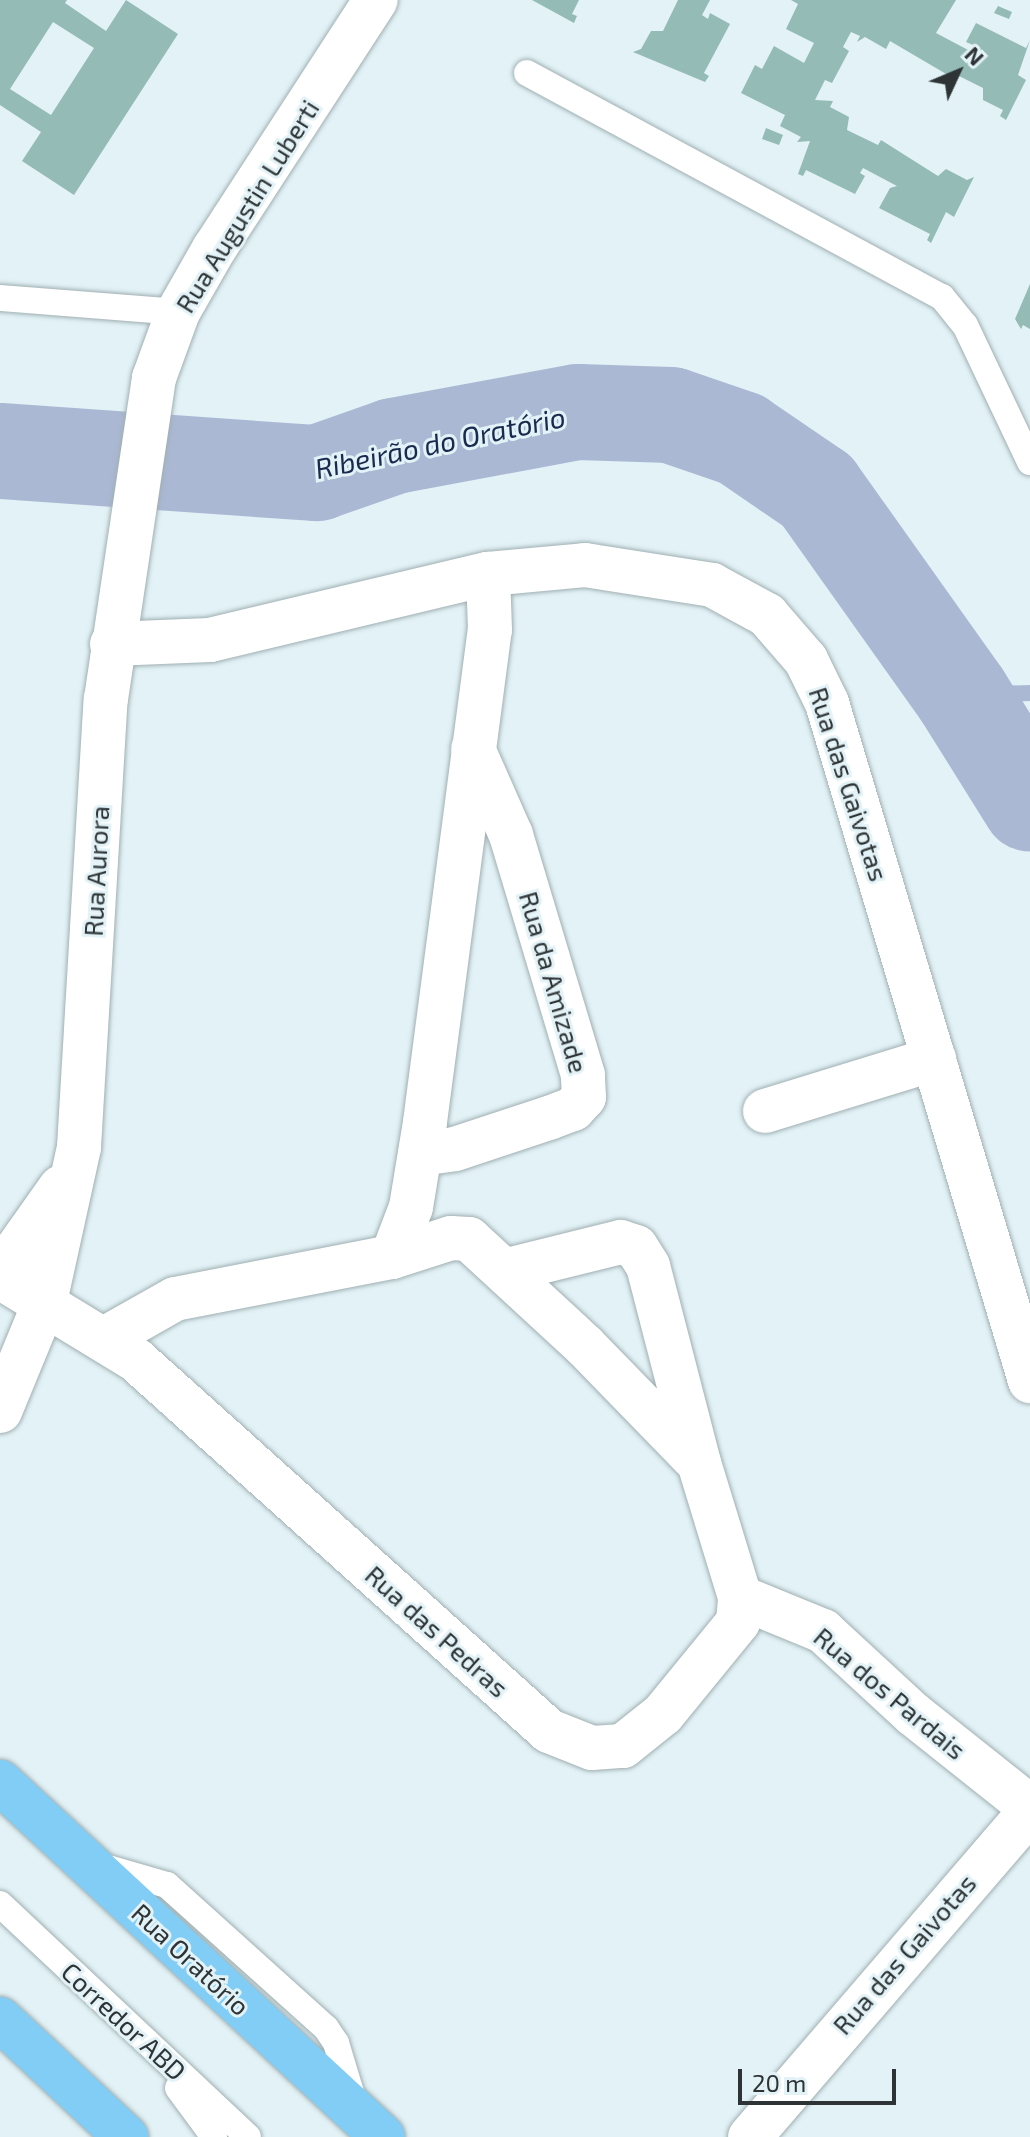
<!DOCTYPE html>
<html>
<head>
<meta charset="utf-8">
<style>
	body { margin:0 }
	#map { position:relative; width:1030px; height:2137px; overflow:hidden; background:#e2f2f6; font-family:"Exo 2",sans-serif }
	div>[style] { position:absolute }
	.stream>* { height:16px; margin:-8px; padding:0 8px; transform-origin:8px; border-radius:8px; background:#abb8d4 }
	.river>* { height:96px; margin:-48px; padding:0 48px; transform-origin:48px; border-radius:48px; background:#abb8d4 }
	.building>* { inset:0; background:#94bbb6 }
	.roads { filter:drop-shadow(0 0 2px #a0afb2) drop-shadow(0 0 2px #a0afb2) }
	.service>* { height:26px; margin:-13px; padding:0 13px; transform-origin:13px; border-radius:13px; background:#fff }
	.minor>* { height:44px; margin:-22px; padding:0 22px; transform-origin:22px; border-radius:22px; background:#fff }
	.tertiary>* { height:44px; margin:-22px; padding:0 22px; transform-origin:22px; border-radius:22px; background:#fff }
	.primary>* { height:44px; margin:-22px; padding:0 22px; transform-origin:22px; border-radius:22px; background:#81cdf6 }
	span { translate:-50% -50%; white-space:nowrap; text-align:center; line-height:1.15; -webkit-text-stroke:6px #e2f2f6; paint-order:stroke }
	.street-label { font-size:26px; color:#2e3436 }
	.water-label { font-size:28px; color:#192a4f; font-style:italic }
	.north { position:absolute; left:918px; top:32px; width:80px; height:80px; -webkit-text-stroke:6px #e2f2f6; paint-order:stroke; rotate:46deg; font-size:22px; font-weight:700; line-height:32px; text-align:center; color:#2e3436 }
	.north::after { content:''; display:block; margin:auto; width:28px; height:36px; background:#2e3436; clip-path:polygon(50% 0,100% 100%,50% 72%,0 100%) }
	.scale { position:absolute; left:738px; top:2069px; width:158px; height:36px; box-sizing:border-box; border:4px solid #2e3436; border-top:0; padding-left:10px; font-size:24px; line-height:28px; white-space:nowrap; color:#2e3436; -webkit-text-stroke:6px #e2f2f6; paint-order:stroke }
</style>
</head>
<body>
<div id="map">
	<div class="stream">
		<div style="left:962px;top:695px;width:68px;rotate:-1.7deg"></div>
	</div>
	<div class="river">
		<div style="left:0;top:451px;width:318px;rotate:4deg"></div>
		<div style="left:317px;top:473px;width:82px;rotate:-19.3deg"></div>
		<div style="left:394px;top:446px;width:187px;rotate:-10.5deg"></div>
		<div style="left:578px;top:412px;width:93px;rotate:1.8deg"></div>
		<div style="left:671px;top:415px;width:74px;rotate:18.9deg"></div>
		<div style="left:741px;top:439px;width:92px;rotate:34.4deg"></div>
		<div style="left:817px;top:491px;width:250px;rotate:54.6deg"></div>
		<div style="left:962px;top:695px;width:128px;rotate:58deg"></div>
	</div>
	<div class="building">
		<div style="clip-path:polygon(evenodd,0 0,67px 0,65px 3px,106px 31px,126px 0,178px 34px,74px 195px,22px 161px,41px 132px,0 105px,0 0,53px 22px,94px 48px,51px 115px,10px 89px,53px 22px)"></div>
		<div style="clip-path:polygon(532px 0,579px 0,572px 14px,577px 16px,574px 23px)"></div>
		<div style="clip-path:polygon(678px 0,710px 0,702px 15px,708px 19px,710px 13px,730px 24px,704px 73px,709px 76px,705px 82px,633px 52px,641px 49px,651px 31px,663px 31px)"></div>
		<div style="clip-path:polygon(791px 0,956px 0,936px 33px,970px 51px,973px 45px,966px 42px,976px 23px,1026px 48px,1030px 40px,1018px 75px,1026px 80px,1006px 120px,1000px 116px,1003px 110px,983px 100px,983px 88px,955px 74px,953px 78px,890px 41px,886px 49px,865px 37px,857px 42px,860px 36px,851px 32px,843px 47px,849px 51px,832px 83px,825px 80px,815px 100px,833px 101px,830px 107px,849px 117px,847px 130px,878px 145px,881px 140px,938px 176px,946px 169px,967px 180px,974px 177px,954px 217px,946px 212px,931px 243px,927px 240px,930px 234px,879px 208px,890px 188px,897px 186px,863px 168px,860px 173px,865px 176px,855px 194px,806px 170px,803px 176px,798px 174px,810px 141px,797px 142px,801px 137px,780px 126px,785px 115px,741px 93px,755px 65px,762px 69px,774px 46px,804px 63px,814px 43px,786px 29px,798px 4px)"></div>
		<div style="clip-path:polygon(998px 6px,1012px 12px,1009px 19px,994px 13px)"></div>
		<div style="clip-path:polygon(766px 128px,783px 135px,779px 145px,762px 139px)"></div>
		<div style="clip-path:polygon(1030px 284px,1030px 329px,1023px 325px,1021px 329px,1015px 319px)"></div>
	</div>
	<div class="roads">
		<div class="service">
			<div style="left:527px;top:73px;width:472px;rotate:28.4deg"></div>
			<div style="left:942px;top:297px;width:36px;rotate:51deg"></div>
			<div style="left:965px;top:325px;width:152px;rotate:64.6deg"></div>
			<div style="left:0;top:298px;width:179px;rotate:4.5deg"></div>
			<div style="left:98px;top:1865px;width:72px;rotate:16.2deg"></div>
			<div style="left:167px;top:1885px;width:214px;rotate:42deg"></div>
			<div style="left:326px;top:2028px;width:18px;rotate:56deg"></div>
			<div style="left:336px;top:2043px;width:66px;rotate:73.2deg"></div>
			<div style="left:0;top:1904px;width:340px;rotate:43.2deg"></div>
			<div style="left:178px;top:2088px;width:61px;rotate:53.7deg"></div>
		</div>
		<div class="minor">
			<div style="left:112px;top:644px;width:98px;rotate:-2.3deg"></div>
			<div style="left:210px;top:640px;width:286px;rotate:-13.4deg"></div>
			<div style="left:488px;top:574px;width:97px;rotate:-5.3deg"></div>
			<div style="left:585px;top:565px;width:129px;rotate:8.9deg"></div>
			<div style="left:712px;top:585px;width:63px;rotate:28.6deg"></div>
			<div style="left:767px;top:615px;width:60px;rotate:49.1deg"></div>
			<div style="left:806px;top:660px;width:48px;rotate:64deg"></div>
			<div style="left:827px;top:703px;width:708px;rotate:73.33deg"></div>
			<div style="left:765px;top:1111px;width:177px;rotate:-17.1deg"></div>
			<div style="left:420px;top:1154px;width:35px;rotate:-8deg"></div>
			<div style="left:455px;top:1149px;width:99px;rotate:-18.3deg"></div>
			<div style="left:549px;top:1118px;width:26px;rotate:-21deg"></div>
			<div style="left:573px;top:1109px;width:16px;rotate:-47deg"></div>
			<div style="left:584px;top:1097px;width:22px;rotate:-93deg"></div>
			<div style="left:583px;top:1075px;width:251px;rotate:-106.7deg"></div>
			<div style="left:511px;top:835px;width:94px;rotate:-113.8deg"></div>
			<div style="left:392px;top:1257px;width:53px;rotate:-69.2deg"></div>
			<div style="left:411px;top:1207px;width:86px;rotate:-80.6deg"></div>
			<div style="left:425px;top:1122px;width:496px;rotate:-82.5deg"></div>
			<div style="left:490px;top:630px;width:56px;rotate:-92deg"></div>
			<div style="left:0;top:1277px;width:159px;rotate:31.4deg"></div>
			<div style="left:136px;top:1360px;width:555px;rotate:41.93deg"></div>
			<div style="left:549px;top:1731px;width:46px;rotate:21.6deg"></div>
			<div style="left:592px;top:1748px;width:31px;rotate:-4deg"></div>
			<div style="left:623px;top:1746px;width:51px;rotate:-38.7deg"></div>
			<div style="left:663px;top:1714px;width:119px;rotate:-50.8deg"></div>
			<div style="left:738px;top:1622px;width:25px;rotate:-85deg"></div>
			<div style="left:740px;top:1597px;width:140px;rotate:-107deg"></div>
			<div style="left:699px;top:1463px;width:203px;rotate:-104.5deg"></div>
			<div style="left:648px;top:1266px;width:22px;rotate:-122deg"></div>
			<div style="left:636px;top:1247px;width:16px;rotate:-162deg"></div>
			<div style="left:621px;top:1242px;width:116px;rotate:166.1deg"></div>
			<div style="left:106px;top:1338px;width:79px;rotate:-29.5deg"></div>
			<div style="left:175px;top:1299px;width:221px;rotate:-11deg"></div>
			<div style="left:392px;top:1257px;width:62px;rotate:-17.9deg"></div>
			<div style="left:451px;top:1238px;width:18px;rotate:3deg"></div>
			<div style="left:469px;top:1239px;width:158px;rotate:42.7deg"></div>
			<div style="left:585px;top:1346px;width:155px;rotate:45.8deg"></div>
			<div style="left:740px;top:1597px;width:90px;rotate:22.3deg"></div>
			<div style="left:823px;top:1631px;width:122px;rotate:42.7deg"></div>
			<div style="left:913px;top:1714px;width:149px;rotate:38.5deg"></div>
			<div style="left:750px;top:2137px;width:430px;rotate:-49.3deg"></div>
		</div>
		<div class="tertiary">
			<div style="left:0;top:1273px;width:105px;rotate:-54.7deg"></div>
			<div style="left:0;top:1411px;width:118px;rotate:-67.6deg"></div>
			<div style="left:45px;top:1302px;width:159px;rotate:-77.6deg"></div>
			<div style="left:79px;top:1147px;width:449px;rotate:-86.6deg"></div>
			<div style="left:106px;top:699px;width:325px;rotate:-81.5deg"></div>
			<div style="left:154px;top:378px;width:70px;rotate:-70deg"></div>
			<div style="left:178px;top:312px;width:73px;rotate:-60.3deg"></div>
			<div style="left:214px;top:249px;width:297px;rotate:-57deg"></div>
		</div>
		<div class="primary">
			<div style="left:0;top:1782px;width:522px;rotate:42.83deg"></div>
			<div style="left:0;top:2019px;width:173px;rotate:43.1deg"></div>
		</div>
	</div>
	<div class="street-label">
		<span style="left:247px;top:206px;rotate:-58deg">Rua Augustin Luberti</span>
		<span style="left:849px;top:784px;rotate:72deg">Rua das Gaivotas</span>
		<span style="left:96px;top:871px;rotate:-87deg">Rua Aurora</span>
		<span style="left:554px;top:982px;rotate:74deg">Rua da Amizade</span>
		<span style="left:437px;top:1631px;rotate:42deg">Rua das Pedras</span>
		<span style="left:890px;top:1693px;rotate:40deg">Rua dos Pardais</span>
		<span style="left:904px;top:1954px;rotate:-49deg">Rua das Gaivotas</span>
		<span style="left:191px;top:1959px;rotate:43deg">Rua Oratório</span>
		<span style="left:124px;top:2021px;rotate:43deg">Corredor ABD</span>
	</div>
	<div class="water-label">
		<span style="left:440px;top:442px;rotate:-12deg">Ribeirão do Oratório</span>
	</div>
	<div class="north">N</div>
	<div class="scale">20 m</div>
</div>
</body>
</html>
